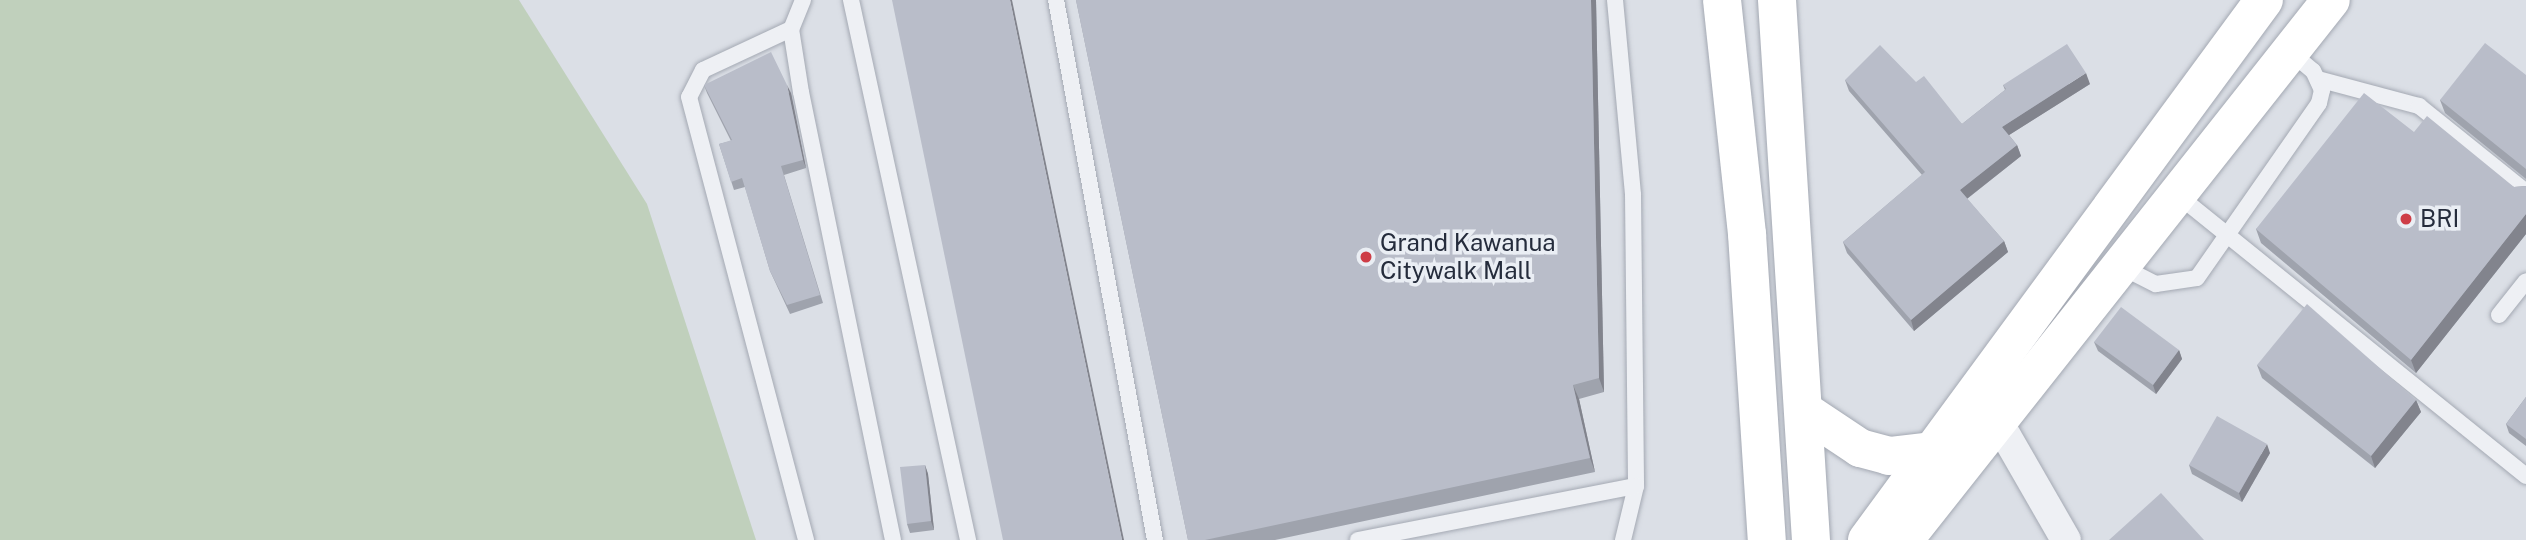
<!DOCTYPE html>
<html>
<head>
<meta charset="utf-8">
<style>
	body { margin:0 }
	#map { position:relative; width:2526px; height:540px; overflow:hidden; background:#dbdfe6; font-family:"Public Sans",sans-serif }
	div>[style] { position:absolute }
	.green>* { inset:0; background:#c0d0bc }
	.roads { filter:drop-shadow(0 0 2px #a4a9b3) drop-shadow(0 0 2px #a4a9b3) }
	.service>* { height:16px; margin:-8px; padding:0 8px; transform-origin:8px; border-radius:8px; background:#eef0f4 }
	.minor>* { height:30px; margin:-15px; padding:0 15px; transform-origin:15px; border-radius:15px; background:#eef0f4 }
	.trunk>* { height:38px; margin:-19px; padding:0 19px; transform-origin:19px; border-radius:19px; background:#fff }
	.wall>* { inset:0; background:#9fa3ad }
	.shaded-wall>* { inset:0; background:#82848d }
	.building>* { inset:0; background:#b9bdc9 }
	.dots>* { width:19px; height:19px; translate:-50% -50%; box-sizing:border-box; border:4px solid #eaeef4; border-radius:50% }
	span { translate:-50% -50%; white-space:nowrap; text-align:center; line-height:1.15; -webkit-text-stroke:7px #eaeef4; paint-order:stroke }
	.poi-label { font-size:24px; color:#252c3c }
	.left { translate:0 -50%; text-align:left }
</style>
</head>
<body>
<div id="map">
	<div class="green">
		<div style="clip-path:polygon(0 0,519px 0,647px 204px,756px 540px,0 540px)"></div>
	</div>
	<div class="roads">
		<div class="service">
			<div style="left:803px;top:0;width:31px;rotate:112deg"></div>
			<div style="left:791px;top:29px;width:64px;rotate:81deg"></div>
			<div style="left:801px;top:92px;width:457px;rotate:78.4deg"></div>
			<div style="left:851px;top:0;width:553px;rotate:77.77deg"></div>
			<div style="left:1056px;top:0;width:549px;rotate:79.61deg"></div>
			<div style="left:1615px;top:0;width:196px;rotate:84.7deg"></div>
			<div style="left:1633px;top:195px;width:291px;rotate:89.4deg"></div>
			<div style="left:1636px;top:486px;width:56px;rotate:103.5deg"></div>
			<div style="left:791px;top:29px;width:97px;rotate:155deg"></div>
			<div style="left:703px;top:70px;width:30px;rotate:117deg"></div>
			<div style="left:689px;top:97px;width:458px;rotate:75.2deg"></div>
			<div style="left:2318px;top:79px;width:105px;rotate:15deg"></div>
			<div style="left:2419px;top:106px;width:137px;rotate:38.8deg"></div>
			<div style="left:2179px;top:196px;width:446px;rotate:38.9deg"></div>
			<div style="left:2122px;top:267px;width:38px;rotate:27deg"></div>
			<div style="left:2156px;top:284px;width:41px;rotate:-8.3deg"></div>
			<div style="left:2197px;top:278px;width:213px;rotate:-55.1deg"></div>
			<div style="left:2319px;top:103px;width:13px;rotate:-77deg"></div>
			<div style="left:2322px;top:90px;width:21px;rotate:-115deg"></div>
			<div style="left:2313px;top:71px;width:30px;rotate:-140deg"></div>
			<div style="left:2499px;top:315px;width:43px;rotate:-51.5deg"></div>
			<div style="left:1358px;top:540px;width:283px;rotate:-11deg"></div>
		</div>
		<div class="minor">
			<div style="left:1997px;top:420px;width:138px;rotate:60.1deg"></div>
		</div>
		<div class="trunk">
			<div style="left:1722px;top:0;width:235px;rotate:83.9deg"></div>
			<div style="left:1747px;top:234px;width:307px;rotate:86.3deg"></div>
			<div style="left:1777px;top:0;width:541px;rotate:86.4deg"></div>
			<div style="left:1806px;top:412px;width:65px;rotate:33.7deg"></div>
			<div style="left:1860px;top:448px;width:30px;rotate:15deg"></div>
			<div style="left:1889px;top:456px;width:43px;rotate:-6.6deg"></div>
			<div style="left:1867px;top:540px;width:670px;rotate:-53.68deg"></div>
			<div style="left:1904px;top:540px;width:688px;rotate:-51.67deg"></div>
		</div>
	</div>
	<div class="wall">
		<div style="clip-path:polygon(1076px 0,1596px 0,1604px 392px,1579px 399px,1595px 472px,1275px 540px,1188px 540px)"></div>
		<div style="clip-path:polygon(2526px 75px,2526px 179px,2445px 113px,2440px 100px)"></div>
		<div style="clip-path:polygon(1845px 80px,1916px 82px,1962px 124px,2005px 90px,2003px 85px,2090px 84px,2009px 135px,2017px 145px,2021px 156px,1967px 199px,2004px 241px,2008px 252px,1914px 331px,1847px 253px,1843px 242px,1922px 175px,1849px 91px)"></div>
		<div style="clip-path:polygon(704px 85px,791px 93px,806px 168px,784px 175px,823px 303px,790px 314px,770px 271px,745px 187px,734px 190px,719px 144px,731px 141px,707px 93px)"></div>
		<div style="clip-path:polygon(2414px 132px,2514px 187px,2526px 186px,2526px 234px,2416px 373px,2261px 243px,2256px 229px)"></div>
		<div style="clip-path:polygon(2094px 342px,2179px 350px,2182px 359px,2156px 394px,2098px 351px)"></div>
		<div style="clip-path:polygon(2257px 365px,2416px 400px,2421px 412px,2375px 468px,2262px 378px)"></div>
		<div style="clip-path:polygon(2526px 397px,2526px 446px,2509px 433px,2506px 424px)"></div>
		<div style="clip-path:polygon(2270px 453px,2242px 502px,2192px 474px,2189px 465px)"></div>
		<div style="clip-path:polygon(925px 465px,928px 474px,934px 530px,910px 533px,907px 524px)"></div>
	</div>
	<div class="shaded-wall">
		<div style="clip-path:polygon(1010px 0,1012px 0,1124px 540px,1122px 540px)"></div>
		<div style="clip-path:polygon(1591px 0,1596px 0,1604px 392px,1599px 378px)"></div>
		<div style="clip-path:polygon(2086px 73px,2090px 84px,2006px 137px,2002px 127px)"></div>
		<div style="clip-path:polygon(787px 85px,791px 93px,806px 168px,803px 160px)"></div>
		<div style="clip-path:polygon(2017px 145px,2021px 156px,1964px 201px,1960px 190px)"></div>
		<div style="clip-path:polygon(2526px 214px,2526px 234px,2416px 373px,2411px 360px)"></div>
		<div style="clip-path:polygon(2004px 241px,2008px 252px,1914px 331px,1911px 320px)"></div>
		<div style="clip-path:polygon(2179px 350px,2182px 359px,2156px 394px,2153px 385px)"></div>
		<div style="clip-path:polygon(1573px 385px,1579px 399px,1595px 472px,1590px 458px)"></div>
		<div style="clip-path:polygon(2416px 400px,2421px 412px,2375px 468px,2371px 456px)"></div>
		<div style="clip-path:polygon(2267px 444px,2270px 453px,2242px 502px,2239px 493px)"></div>
		<div style="clip-path:polygon(925px 465px,928px 474px,934px 530px,931px 521px)"></div>
	</div>
	<div class="building">
		<div style="clip-path:polygon(892px 0,1010px 0,1122px 540px,1003px 540px)"></div>
		<div style="clip-path:polygon(1076px 0,1591px 0,1599px 378px,1573px 385px,1590px 458px,1205px 540px,1188px 540px)"></div>
		<div style="clip-path:polygon(2485px 43px,2526px 75px,2526px 169px,2440px 100px)"></div>
		<div style="clip-path:polygon(2067px 44px,2086px 73px,2002px 127px,2017px 145px,1960px 190px,2004px 241px,1911px 320px,1843px 242px,1925px 172px,1845px 80px,1880px 45px,1916px 82px,1924px 76px,1962px 124px,2006px 89px,2003px 85px)"></div>
		<div style="clip-path:polygon(771px 52px,787px 85px,803px 160px,781px 166px,820px 295px,787px 305px,770px 271px,742px 178px,731px 182px,719px 144px,732px 140px,704px 85px)"></div>
		<div style="clip-path:polygon(2364px 93px,2414px 132px,2427px 116px,2514px 187px,2526px 186px,2526px 214px,2411px 360px,2256px 229px)"></div>
		<div style="clip-path:polygon(2307px 304px,2416px 400px,2371px 456px,2257px 365px)"></div>
		<div style="clip-path:polygon(2121px 307px,2179px 350px,2153px 385px,2094px 342px)"></div>
		<div style="clip-path:polygon(2526px 397px,2526px 439px,2506px 424px)"></div>
		<div style="clip-path:polygon(2217px 416px,2267px 444px,2239px 493px,2189px 465px)"></div>
		<div style="clip-path:polygon(925px 465px,931px 521px,907px 524px,900px 467px)"></div>
		<div style="clip-path:polygon(2161px 493px,2204px 540px,2109px 540px)"></div>
	</div>
	<div class="dots">
		<div style="left:2406px;top:219px;background:#ce3d47"></div>
		<div style="left:1366px;top:257px;background:#ce3d47"></div>
	</div>
	<div class="poi-label">
		<span class="left" style="left:2420px;top:219px">BRI</span>
		<span class="left" style="left:1380px;top:257px">Grand Kawanua<br>Citywalk Mall</span>
	</div>
</div>
</body>
</html>
